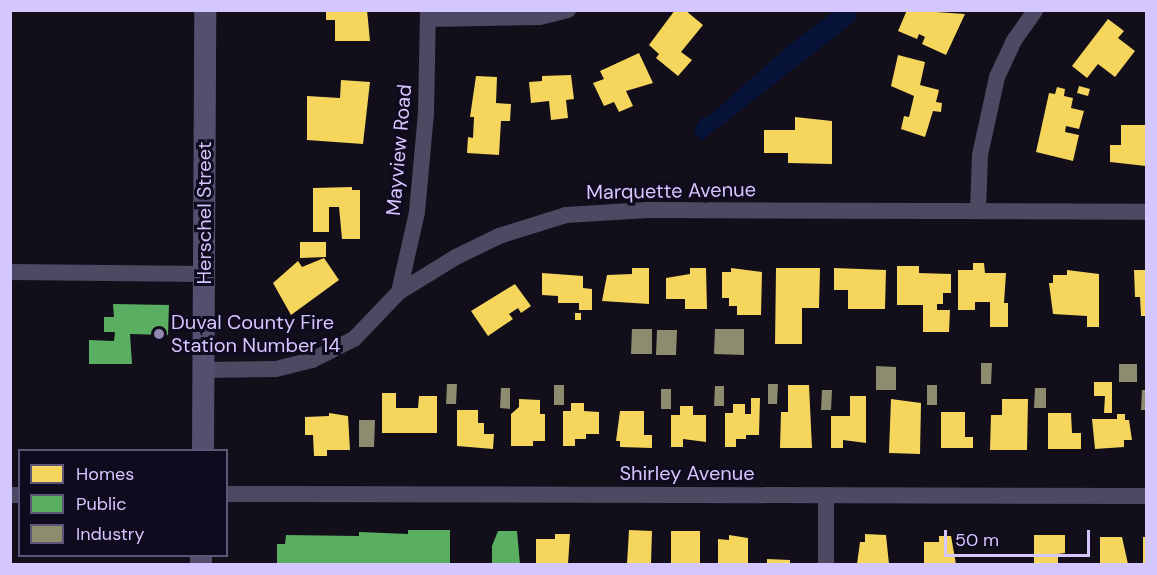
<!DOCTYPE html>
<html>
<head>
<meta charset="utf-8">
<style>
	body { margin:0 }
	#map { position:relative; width:1157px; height:575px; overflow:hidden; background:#120e1a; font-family:"DM Sans",sans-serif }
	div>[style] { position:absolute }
	.water>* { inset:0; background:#071339 }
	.homes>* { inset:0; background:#f6d55c }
	.public>* { inset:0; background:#5aae61 }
	.industry>* { inset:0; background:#8c8c6e }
	.street>* { height:16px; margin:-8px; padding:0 8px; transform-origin:8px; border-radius:8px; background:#4e4963 }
	.secondary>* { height:22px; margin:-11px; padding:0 11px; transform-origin:11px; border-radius:11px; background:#544f6e }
	.dots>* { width:16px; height:16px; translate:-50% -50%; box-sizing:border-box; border:3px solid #100a1e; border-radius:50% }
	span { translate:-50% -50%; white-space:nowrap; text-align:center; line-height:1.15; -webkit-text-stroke:6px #100a1e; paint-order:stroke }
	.street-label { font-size:20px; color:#d4c7ff }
	.poi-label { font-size:20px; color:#d4c7ff }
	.left { translate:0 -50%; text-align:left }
	.frame { position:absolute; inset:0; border:12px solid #d4c7ff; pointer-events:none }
	.legend { position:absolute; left:18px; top:449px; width:210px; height:108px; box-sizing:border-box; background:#100a1e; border:2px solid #5e5678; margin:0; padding:8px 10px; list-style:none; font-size:18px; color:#d4c7ff }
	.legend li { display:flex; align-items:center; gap:12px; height:30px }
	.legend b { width:30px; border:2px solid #5e5678 }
	.scale { position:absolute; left:944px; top:530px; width:146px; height:27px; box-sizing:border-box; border:3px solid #d4c7ff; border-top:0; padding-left:8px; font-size:18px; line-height:21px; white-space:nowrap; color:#d4c7ff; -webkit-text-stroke:4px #100a1e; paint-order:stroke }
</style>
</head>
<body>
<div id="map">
	<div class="water">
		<div style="clip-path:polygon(836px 10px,857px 11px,855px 21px,701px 141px,694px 131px,700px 119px,710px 115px,788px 46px)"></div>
	</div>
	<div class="homes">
		<div style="clip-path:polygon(326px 10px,367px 10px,370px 41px,335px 41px,335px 20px,326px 20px)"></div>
		<div style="clip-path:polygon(675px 10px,685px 10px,703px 25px,681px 52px,692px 60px,678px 76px,656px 58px,659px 54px,649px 45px)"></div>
		<div style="clip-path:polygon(907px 10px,965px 14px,946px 55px,922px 44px,925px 37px,919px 34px,917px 39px,898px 31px)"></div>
		<div style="clip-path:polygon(1108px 19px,1124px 31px,1118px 38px,1135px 51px,1115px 77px,1098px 64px,1087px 78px,1072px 66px)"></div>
		<div style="clip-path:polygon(639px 53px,653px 83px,626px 91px,633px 106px,619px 112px,614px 102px,604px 106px,593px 83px,604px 79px,600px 71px)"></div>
		<div style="clip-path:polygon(898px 55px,925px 62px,920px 85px,939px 90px,936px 102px,942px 103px,941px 112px,933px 111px,925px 137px,901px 129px,904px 116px,909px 117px,914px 96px,891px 86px)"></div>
		<div style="clip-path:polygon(571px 75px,574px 99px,566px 100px,568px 118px,551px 120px,549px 101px,531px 103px,529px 82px,542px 81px,542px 76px)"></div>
		<div style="clip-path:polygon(476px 76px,497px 77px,496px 103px,511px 104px,510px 121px,501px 121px,499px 155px,467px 153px,468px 137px,473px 138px,474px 117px,470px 117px)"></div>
		<div style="clip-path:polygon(341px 80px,370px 82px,363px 144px,307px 140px,307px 96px,340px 98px)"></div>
		<div style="clip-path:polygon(1079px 86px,1090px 89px,1088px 96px,1077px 93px)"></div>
		<div style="clip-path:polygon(1057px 87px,1065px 89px,1064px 96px,1073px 98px,1071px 108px,1084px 111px,1079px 129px,1066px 126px,1065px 132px,1079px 135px,1073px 161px,1036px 152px,1049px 93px,1055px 94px)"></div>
		<div style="clip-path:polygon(795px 117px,832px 121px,832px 164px,788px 163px,788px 153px,764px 153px,764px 130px,795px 130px)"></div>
		<div style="clip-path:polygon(1121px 125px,1146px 125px,1146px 166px,1110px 162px,1110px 145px,1121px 145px)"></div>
		<div style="clip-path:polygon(352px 187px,352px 190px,360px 190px,360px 239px,342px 239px,339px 207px,329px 207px,329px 232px,313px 232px,313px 188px)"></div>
		<div style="clip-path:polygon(300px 242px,326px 242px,326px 257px,300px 258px)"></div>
		<div style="clip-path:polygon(324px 258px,339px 280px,291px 315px,273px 283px,298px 261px,302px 267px)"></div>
		<div style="clip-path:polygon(973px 263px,984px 263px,985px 273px,1006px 273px,1004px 303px,1008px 303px,1008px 327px,990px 327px,990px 302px,975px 302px,975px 310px,958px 310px,958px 270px,973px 270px)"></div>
		<div style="clip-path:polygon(897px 266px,919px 266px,919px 273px,951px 274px,951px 293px,943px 293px,943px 304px,937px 304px,937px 310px,950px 310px,949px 332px,923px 332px,923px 305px,897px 305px)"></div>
		<div style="clip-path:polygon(632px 268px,649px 268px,649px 304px,602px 301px,607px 275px,632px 274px)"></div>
		<div style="clip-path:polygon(690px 268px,706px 268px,707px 309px,685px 309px,685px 299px,666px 299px,666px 278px,690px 274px)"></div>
		<div style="clip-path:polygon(731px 268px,762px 272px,761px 315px,737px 315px,737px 306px,729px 306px,729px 298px,722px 298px,722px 272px,731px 272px)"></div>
		<div style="clip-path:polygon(776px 268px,820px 268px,819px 308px,802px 308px,802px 344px,775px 344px)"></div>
		<div style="clip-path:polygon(834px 268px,886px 270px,885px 309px,848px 309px,848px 290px,834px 290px)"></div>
		<div style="clip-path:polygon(1067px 270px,1099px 274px,1099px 327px,1087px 327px,1087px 316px,1053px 314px,1049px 283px,1053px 283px,1053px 275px,1067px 275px)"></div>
		<div style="clip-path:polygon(1134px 270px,1146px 270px,1146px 316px,1141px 316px,1140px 297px,1135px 297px)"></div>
		<div style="clip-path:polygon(542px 273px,583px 276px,583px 288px,592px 289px,592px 310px,579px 310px,579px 303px,558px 303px,558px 296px,542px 295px)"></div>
		<div style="clip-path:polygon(515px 284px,531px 306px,521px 313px,518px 308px,509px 314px,513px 319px,488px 336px,471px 311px)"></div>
		<div style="clip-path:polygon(575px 313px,581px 313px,581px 320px,575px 320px)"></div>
		<div style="clip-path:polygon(1094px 382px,1112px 382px,1112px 413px,1104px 413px,1105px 396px,1094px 396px)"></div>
		<div style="clip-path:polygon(788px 385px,809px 385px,812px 448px,780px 448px,781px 412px,788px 412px)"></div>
		<div style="clip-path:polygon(382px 393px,396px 393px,396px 408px,418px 408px,419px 396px,437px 396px,437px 433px,382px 433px)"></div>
		<div style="clip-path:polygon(850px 396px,866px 396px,866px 443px,843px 440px,843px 448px,831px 448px,831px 416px,850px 416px)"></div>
		<div style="clip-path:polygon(751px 398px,760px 398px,759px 435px,746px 435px,746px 439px,736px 439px,736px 447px,725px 447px,725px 413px,733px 413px,733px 404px,745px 404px,745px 414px,751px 414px)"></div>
		<div style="clip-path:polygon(519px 399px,540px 400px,540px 414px,545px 414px,545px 441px,533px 441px,533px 446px,511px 446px,511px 414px,519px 407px)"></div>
		<div style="clip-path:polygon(891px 399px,921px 403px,920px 454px,889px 453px)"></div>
		<div style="clip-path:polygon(1002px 399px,1028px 399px,1027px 450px,990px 450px,991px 415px,1002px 415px)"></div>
		<div style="clip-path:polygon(571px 403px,584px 403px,584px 411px,599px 412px,599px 434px,586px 434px,586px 439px,575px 439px,575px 446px,563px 446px,563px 411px,571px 411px)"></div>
		<div style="clip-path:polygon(680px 406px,693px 406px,693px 415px,706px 415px,706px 442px,683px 439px,683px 447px,671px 447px,671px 415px,680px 415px)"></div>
		<div style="clip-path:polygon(457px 410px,478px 410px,478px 423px,484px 423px,484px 434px,494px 434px,493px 449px,457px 446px)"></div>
		<div style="clip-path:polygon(620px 411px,644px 411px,644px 435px,652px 435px,652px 448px,620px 447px,620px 441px,616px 441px)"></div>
		<div style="clip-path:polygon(941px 412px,965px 412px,965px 437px,973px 437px,973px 448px,941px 448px)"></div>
		<div style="clip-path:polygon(329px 413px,348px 416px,350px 450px,327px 450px,327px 456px,314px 456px,313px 435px,305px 435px,305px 417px,329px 416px)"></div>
		<div style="clip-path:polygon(1048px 413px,1071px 413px,1072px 433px,1081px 433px,1081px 449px,1048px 449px)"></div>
		<div style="clip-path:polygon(1117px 414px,1125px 414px,1125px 420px,1129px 420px,1132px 440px,1124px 440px,1124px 447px,1095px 449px,1092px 419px,1117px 419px)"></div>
		<div style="clip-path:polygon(629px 530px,652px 531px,651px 564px,627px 564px)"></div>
		<div style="clip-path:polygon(671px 531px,700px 531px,700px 564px,671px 564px)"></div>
		<div style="clip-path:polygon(555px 534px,570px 534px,568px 564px,536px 564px,536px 539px,555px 539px)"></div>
		<div style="clip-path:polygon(865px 534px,886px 535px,889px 564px,857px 564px,860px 542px,865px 542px)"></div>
		<div style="clip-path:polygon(729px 535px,748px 538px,748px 564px,718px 564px,718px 539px,729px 540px)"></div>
		<div style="clip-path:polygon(1034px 535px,1065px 535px,1065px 553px,1058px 554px,1058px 564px,1034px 564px)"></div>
		<div style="clip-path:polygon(939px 536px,951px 536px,956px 564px,924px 564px,924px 542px,939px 542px)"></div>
		<div style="clip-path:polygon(1100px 537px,1122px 537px,1128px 564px,1100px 564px)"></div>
		<div style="clip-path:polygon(1143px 537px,1146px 537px,1146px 564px,1143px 564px)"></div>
		<div style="clip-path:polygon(767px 559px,790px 560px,790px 564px,767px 564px)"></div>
	</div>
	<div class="public">
		<div style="clip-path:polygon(113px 304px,169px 305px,168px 335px,130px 334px,132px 364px,89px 364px,89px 340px,114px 341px,115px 332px,104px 332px,104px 317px,114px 317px)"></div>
		<div style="clip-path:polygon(408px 530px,450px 530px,450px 564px,277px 564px,277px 544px,285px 544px,286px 535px,359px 536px,359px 532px,408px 534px)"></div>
		<div style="clip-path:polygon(498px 531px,517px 531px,520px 564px,492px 564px,492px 546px)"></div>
	</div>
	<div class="industry">
		<div style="clip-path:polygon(632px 329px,652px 329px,652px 354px,631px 354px)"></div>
		<div style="clip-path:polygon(715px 329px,744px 329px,744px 355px,714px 354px)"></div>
		<div style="clip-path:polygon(657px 330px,677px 330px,676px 355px,656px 355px)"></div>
		<div style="clip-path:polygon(981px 363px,992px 363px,991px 384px,981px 384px)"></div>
		<div style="clip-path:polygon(1119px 364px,1137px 364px,1137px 382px,1119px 382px)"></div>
		<div style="clip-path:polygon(876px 366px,896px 367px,896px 390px,876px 390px)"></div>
		<div style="clip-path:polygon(447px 384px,457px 384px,456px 404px,446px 404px)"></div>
		<div style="clip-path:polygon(768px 384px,778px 384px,777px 404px,768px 404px)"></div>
		<div style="clip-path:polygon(554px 385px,564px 385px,564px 405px,554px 405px)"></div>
		<div style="clip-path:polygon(927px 385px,937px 385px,937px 405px,927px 405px)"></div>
		<div style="clip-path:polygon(715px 386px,724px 386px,724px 406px,714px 406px)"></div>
		<div style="clip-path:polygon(501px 388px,510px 388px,510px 409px,500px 408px)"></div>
		<div style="clip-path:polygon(1035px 388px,1046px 388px,1046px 408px,1034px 408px)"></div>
		<div style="clip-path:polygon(661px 389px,671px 389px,671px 409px,661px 409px)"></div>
		<div style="clip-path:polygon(822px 390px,832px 390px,831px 410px,821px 410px)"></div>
		<div style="clip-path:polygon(1142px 390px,1146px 390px,1146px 410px,1141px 410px)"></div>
		<div style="clip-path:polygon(359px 420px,375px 420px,374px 447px,359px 447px)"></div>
	</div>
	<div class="street">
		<div style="left:428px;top:19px;width:112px;rotate:-1deg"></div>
		<div style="left:540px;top:17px;width:29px;rotate:-14deg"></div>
		<div style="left:978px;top:211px;width:56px;rotate:-88deg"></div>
		<div style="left:980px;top:155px;width:80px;rotate:-77.7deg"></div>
		<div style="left:997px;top:77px;width:38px;rotate:-65deg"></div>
		<div style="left:1013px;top:42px;width:39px;rotate:-55deg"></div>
		<div style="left:10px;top:272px;width:194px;rotate:0.6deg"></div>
		<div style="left:399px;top:292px;width:82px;rotate:-77.3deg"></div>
		<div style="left:417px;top:212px;width:99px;rotate:-84.8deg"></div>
		<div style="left:426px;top:113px;width:103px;rotate:-88.9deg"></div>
		<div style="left:204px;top:370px;width:72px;rotate:-0.8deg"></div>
		<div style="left:276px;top:369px;width:37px;rotate:-14deg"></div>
		<div style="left:312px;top:360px;width:47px;rotate:-26.6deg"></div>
		<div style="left:354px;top:339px;width:65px;rotate:-46.2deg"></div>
		<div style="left:399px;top:292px;width:67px;rotate:-31.6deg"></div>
		<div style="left:456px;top:257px;width:48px;rotate:-26deg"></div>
		<div style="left:499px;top:236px;width:70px;rotate:-17.4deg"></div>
		<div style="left:566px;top:215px;width:82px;rotate:-3.5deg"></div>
		<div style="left:648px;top:210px;width:498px;rotate:0.2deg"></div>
		<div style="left:226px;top:494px;width:920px;rotate:0.12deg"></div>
		<div style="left:10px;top:495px;width:10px"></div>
		<div style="left:826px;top:495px;width:69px;rotate:90deg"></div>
	</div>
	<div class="secondary">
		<div style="left:203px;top:450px;width:440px;rotate:-89.7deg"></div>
		<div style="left:201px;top:564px;width:8px;rotate:-90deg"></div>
	</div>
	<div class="dots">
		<div style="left:159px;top:334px;background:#9086af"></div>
	</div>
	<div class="street-label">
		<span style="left:399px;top:150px;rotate:-85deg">Mayview Road</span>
		<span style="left:671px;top:191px;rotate:-1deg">Marquette Avenue</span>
		<span style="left:204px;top:213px;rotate:-90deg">Herschel Street</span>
		<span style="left:687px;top:473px">Shirley Avenue</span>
	</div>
	<div class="poi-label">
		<span class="left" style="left:171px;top:334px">Duval County Fire<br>Station Number 14</span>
	</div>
	<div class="frame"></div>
	<ul class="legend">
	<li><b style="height:16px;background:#f6d55c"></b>Homes</li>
	<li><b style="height:16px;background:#5aae61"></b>Public</li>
	<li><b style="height:16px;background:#8c8c6e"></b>Industry</li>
	</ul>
	<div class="scale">50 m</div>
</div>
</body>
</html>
